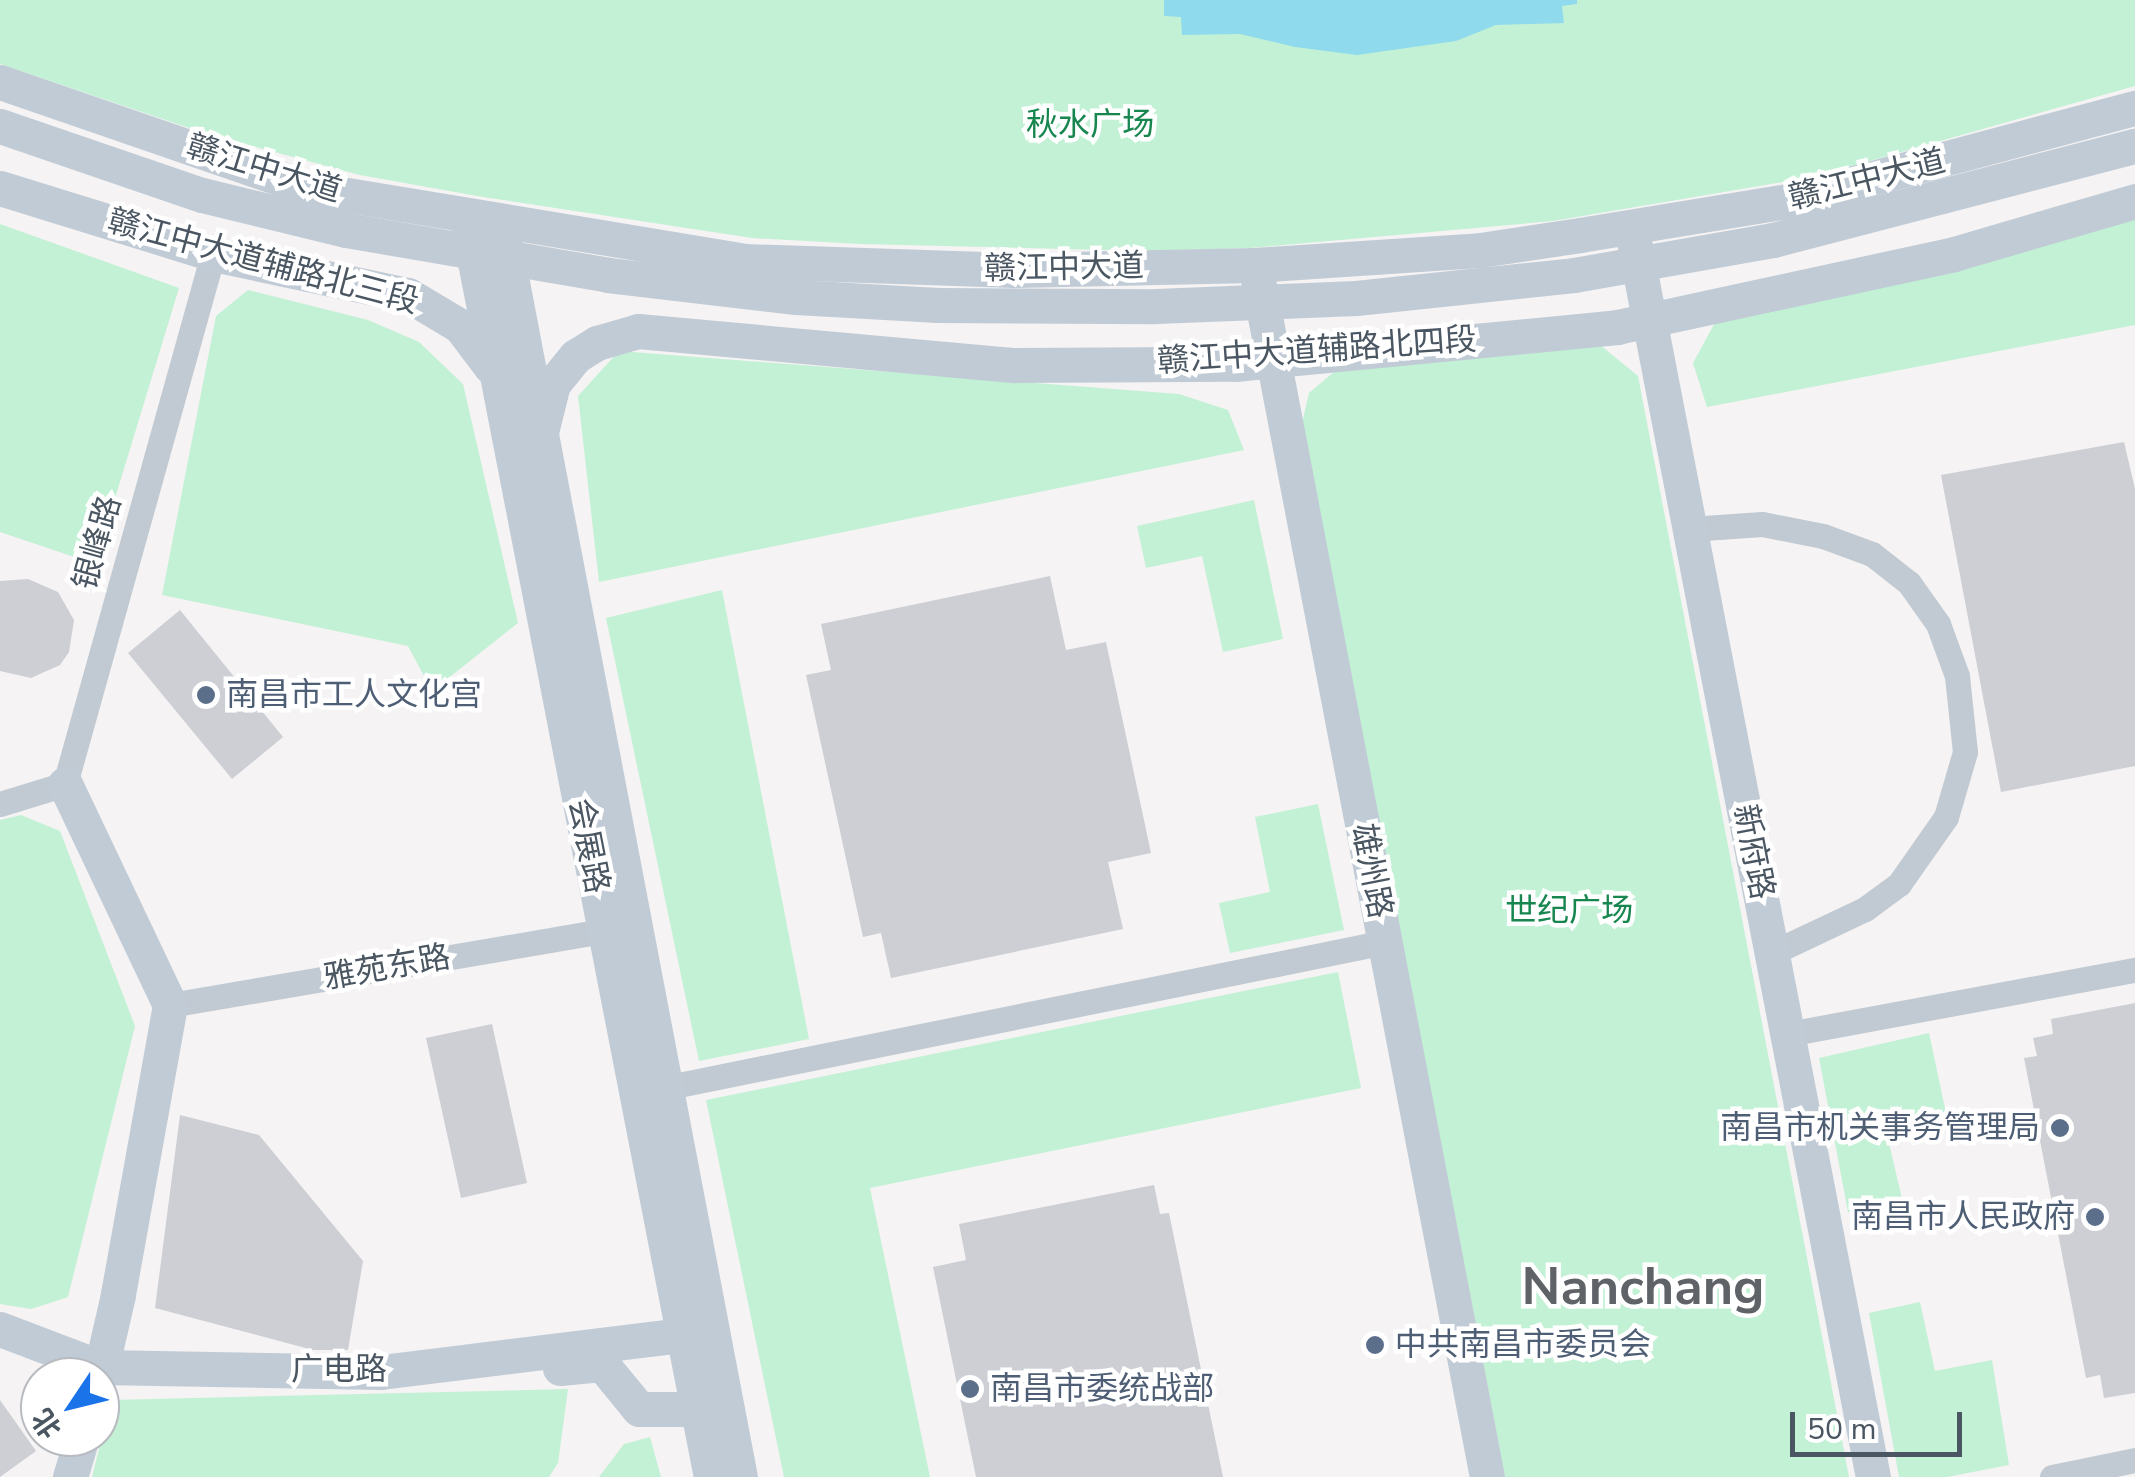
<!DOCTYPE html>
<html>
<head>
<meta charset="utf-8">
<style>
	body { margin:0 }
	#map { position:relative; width:2135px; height:1477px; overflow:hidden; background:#f5f3f3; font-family:"Nunito Sans","Noto Sans SC",sans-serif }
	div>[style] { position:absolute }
	.green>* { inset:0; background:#c3f1d5 }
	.water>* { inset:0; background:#90daee }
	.building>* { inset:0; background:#cdcfd5 }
	.street>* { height:25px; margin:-12.5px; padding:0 12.5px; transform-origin:12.5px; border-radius:12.5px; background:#c1cad2 }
	.secondary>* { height:35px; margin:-17.5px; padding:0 17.5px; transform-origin:17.5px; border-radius:17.5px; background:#c1cbd6 }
	.dots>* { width:28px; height:28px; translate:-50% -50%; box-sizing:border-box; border:5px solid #fff; border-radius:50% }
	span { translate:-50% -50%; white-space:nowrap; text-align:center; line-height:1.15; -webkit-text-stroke:9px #fff; paint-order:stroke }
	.park-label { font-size:32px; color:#17864f }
	.street-label { font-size:32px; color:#4a5661 }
	.service-label { font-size:32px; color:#4e5e75 }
	.left { translate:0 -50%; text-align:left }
	.right { translate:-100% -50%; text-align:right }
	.town-label { font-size:52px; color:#5f6368; font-weight:700 }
	.north { position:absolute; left:20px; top:1357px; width:100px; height:100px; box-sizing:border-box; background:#fff; border:2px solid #b7bbc0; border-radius:50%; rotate:235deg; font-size:28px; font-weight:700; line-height:40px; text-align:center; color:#4a5661 }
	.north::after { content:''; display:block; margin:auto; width:35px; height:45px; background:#1a73e8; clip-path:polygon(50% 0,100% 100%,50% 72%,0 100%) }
	.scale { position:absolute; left:1790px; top:1412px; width:172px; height:45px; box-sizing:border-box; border:5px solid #4a5661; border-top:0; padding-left:12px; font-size:30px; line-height:35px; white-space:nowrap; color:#4a5661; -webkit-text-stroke:8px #fff; paint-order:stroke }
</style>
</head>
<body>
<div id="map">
	<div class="green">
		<div style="clip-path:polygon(0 0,2135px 0,2135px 86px,1813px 177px,1553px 221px,1250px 248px,1147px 251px,860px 244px,752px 238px,477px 196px,360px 175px,207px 134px,0 64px)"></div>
		<div style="clip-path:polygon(2135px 215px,2135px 325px,1707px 407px,1693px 363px,1718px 317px)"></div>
		<div style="clip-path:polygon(0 224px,179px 288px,95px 564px,0 532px)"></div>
		<div style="clip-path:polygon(248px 290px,368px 320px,419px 342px,463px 384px,518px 623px,432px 691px,408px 646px,162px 595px,216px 316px)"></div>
		<div style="clip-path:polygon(1594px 340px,1638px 376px,1849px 1477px,1505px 1477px,1302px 423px,1309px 393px,1341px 366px)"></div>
		<div style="clip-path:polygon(619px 351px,1179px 394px,1228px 410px,1244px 450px,599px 582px,578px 396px)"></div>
		<div style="clip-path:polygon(1254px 500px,1283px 639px,1223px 652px,1202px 556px,1146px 568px,1137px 526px)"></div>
		<div style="clip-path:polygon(722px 590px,809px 1039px,699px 1061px,606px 618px)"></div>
		<div style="clip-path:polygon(1318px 804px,1344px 930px,1230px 953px,1219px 903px,1270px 892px,1255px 817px)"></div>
		<div style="clip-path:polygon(21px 815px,60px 831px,135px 1026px,68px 1297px,31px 1309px,0 1304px,0 820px)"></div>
		<div style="clip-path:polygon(1338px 972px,1361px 1088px,870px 1188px,930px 1477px,784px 1477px,706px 1100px)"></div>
		<div style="clip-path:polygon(1929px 1033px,1949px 1127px,1889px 1143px,1903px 1203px,1848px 1212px,1819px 1058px)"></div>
		<div style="clip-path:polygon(1920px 1302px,1935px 1371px,1992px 1360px,2009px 1465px,1947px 1477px,1899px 1477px,1869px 1313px)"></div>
		<div style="clip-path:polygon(568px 1389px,558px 1463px,549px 1477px,92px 1477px,111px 1400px)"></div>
		<div style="clip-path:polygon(650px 1437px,661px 1477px,599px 1477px,624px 1444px)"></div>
	</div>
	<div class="water">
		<div style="clip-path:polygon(1164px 0,1577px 0,1577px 4px,1562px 6px,1564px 23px,1496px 25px,1456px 41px,1357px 55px,1295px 47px,1240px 34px,1182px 35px,1181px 17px,1164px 16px)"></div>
	</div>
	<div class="building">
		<div style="clip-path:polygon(2124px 442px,2135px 489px,2135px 766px,2001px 792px,1941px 475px)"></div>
		<div style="clip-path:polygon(1050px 576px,1066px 650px,1106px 642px,1151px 853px,1108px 862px,1123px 929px,891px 978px,881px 933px,863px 937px,806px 675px,831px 670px,821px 624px)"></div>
		<div style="clip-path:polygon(28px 579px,58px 592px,74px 620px,69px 652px,60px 665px,31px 678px,0 671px,0 581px)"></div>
		<div style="clip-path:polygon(180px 610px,283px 737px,232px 779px,128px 653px)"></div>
		<div style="clip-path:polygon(2135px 1003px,2135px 1393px,2104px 1398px,2100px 1375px,2086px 1378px,2024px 1058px,2037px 1056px,2033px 1038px,2053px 1034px,2051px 1019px)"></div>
		<div style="clip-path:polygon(492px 1024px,527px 1183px,461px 1198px,426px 1038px)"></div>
		<div style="clip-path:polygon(180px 1115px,259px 1135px,363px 1261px,348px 1350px,313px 1350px,155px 1308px)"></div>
		<div style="clip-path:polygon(1154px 1185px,1160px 1214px,1169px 1213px,1223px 1477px,976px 1477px,933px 1267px,966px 1260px,959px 1224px)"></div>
		<div style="clip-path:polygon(0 1400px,36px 1451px,0 1477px)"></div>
	</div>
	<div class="street">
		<div style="left:1690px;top:529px;width:72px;rotate:-4deg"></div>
		<div style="left:1762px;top:524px;width:62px;rotate:11.1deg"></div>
		<div style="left:1823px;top:536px;width:52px;rotate:20.2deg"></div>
		<div style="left:1872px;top:554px;width:47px;rotate:38.1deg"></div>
		<div style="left:1909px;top:583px;width:50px;rotate:54.7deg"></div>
		<div style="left:1938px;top:624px;width:55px;rotate:69.9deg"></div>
		<div style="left:1957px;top:676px;width:76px;rotate:84deg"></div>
		<div style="left:1965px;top:752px;width:68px;rotate:106.3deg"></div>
		<div style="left:1946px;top:817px;width:82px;rotate:125deg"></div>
		<div style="left:1899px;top:884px;width:42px;rotate:143.7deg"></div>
		<div style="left:1865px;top:909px;width:103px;rotate:154.7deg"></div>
		<div style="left:0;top:804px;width:68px;rotate:-17.1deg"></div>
		<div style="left:65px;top:784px;width:550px;rotate:-74.4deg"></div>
		<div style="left:170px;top:1005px;width:441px;rotate:-9.7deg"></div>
		<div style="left:1788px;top:1034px;width:353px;rotate:-10.5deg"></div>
		<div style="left:649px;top:1091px;width:751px;rotate:-11.44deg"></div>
		<div style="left:2052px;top:1477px;width:85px;rotate:-11.6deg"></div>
	</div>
	<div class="secondary">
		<div style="left:0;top:82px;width:329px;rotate:19deg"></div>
		<div style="left:311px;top:189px;width:439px;rotate:9.4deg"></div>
		<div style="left:744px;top:261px;width:270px;rotate:1.9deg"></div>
		<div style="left:1014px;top:270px;width:241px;rotate:-1.2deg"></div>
		<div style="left:1255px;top:265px;width:225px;rotate:-3.8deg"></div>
		<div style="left:1480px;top:250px;width:101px;rotate:-8.5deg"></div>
		<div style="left:1580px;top:235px;width:210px;rotate:-9.3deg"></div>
		<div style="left:1787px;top:201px;width:360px;rotate:-15deg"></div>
		<div style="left:0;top:126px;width:213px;rotate:18.9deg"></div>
		<div style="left:202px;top:195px;width:148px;rotate:13.7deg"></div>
		<div style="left:346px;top:230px;width:266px;rotate:9.7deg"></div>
		<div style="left:608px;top:275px;width:189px;rotate:6.7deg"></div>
		<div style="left:796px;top:297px;width:142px;rotate:3.2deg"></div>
		<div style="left:938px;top:305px;width:218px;rotate:0.3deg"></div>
		<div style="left:1156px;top:306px;width:200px;rotate:-2.3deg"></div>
		<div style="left:1356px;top:298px;width:219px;rotate:-6deg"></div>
		<div style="left:1574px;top:275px;width:202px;rotate:-10deg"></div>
		<div style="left:1773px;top:240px;width:374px;rotate:-14.6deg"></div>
		<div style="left:0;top:188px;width:223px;rotate:17.2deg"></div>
		<div style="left:213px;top:254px;width:199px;rotate:11.9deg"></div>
		<div style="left:408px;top:295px;width:61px;rotate:30.8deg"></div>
		<div style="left:460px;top:326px;width:51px;rotate:52.9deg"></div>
		<div style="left:469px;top:231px;width:1269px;rotate:79.01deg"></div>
		<div style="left:503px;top:235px;width:1264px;rotate:79.2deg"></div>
		<div style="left:1634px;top:241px;width:1259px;rotate:79.06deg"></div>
		<div style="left:1258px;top:280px;width:1219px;rotate:79.17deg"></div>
		<div style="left:541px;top:432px;width:49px;rotate:-76deg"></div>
		<div style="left:553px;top:384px;width:36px;rotate:-51deg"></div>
		<div style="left:576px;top:356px;width:25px;rotate:-32deg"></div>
		<div style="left:597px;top:343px;width:43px;rotate:-16.3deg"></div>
		<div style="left:638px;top:331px;width:378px;rotate:5.2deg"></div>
		<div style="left:1014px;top:365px;width:221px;rotate:-0.3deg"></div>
		<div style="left:1235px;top:364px;width:384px;rotate:-5.5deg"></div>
		<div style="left:1617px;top:327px;width:345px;rotate:-12.2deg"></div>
		<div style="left:1954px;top:254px;width:189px;rotate:-16.3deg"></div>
		<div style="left:65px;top:784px;width:245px;rotate:64.6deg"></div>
		<div style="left:170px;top:1005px;width:295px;rotate:100.2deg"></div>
		<div style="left:118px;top:1295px;width:84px;rotate:103deg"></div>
		<div style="left:0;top:1329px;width:107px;rotate:20.8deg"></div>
		<div style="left:100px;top:1367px;width:281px;rotate:1deg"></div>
		<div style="left:381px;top:1372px;width:304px;rotate:-7deg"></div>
		<div style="left:560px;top:1368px;width:42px;rotate:-5.4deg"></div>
		<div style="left:602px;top:1364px;width:58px;rotate:50.6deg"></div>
		<div style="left:639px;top:1409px;width:59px"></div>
		<div style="left:70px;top:1477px;width:42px;rotate:-73.3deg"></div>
	</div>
	<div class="dots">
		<div style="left:206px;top:695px;background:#5c6f8a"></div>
		<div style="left:2060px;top:1128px;background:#5c6f8a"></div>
		<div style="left:2095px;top:1217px;background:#5c6f8a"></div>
		<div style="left:1375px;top:1345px;background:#5c6f8a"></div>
		<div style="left:970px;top:1389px;background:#5c6f8a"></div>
	</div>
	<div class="park-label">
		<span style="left:1090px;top:125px">秋水广场</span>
		<span style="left:1569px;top:911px">世纪广场</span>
	</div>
	<div class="street-label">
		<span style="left:264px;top:169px;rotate:17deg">赣江中大道</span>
		<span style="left:1867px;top:180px;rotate:-14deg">赣江中大道</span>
		<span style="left:263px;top:262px;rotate:15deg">赣江中大道辅路北三段</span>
		<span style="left:1064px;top:268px;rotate:-1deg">赣江中大道</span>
		<span style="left:1317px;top:351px;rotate:-4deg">赣江中大道辅路北四段</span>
		<span style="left:98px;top:543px;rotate:-74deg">银峰路</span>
		<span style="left:588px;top:846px;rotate:79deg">会展路</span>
		<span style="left:1753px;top:852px;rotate:79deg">新府路</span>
		<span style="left:1371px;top:871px;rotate:79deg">雄州路</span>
		<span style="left:387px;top:968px;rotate:-10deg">雅苑东路</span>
		<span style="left:339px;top:1370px">广电路</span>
	</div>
	<div class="service-label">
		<span class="left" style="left:226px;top:695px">南昌市工人文化宫</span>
		<span class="right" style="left:2040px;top:1128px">南昌市机关事务管理局</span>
		<span class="right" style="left:2075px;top:1217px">南昌市人民政府</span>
		<span class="left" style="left:1395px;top:1345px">中共南昌市委员会</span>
		<span class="left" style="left:990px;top:1389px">南昌市委统战部</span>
	</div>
	<div class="town-label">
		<span style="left:1643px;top:1287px">Nanchang</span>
	</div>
	<div class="north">北</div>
	<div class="scale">50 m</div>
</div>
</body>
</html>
